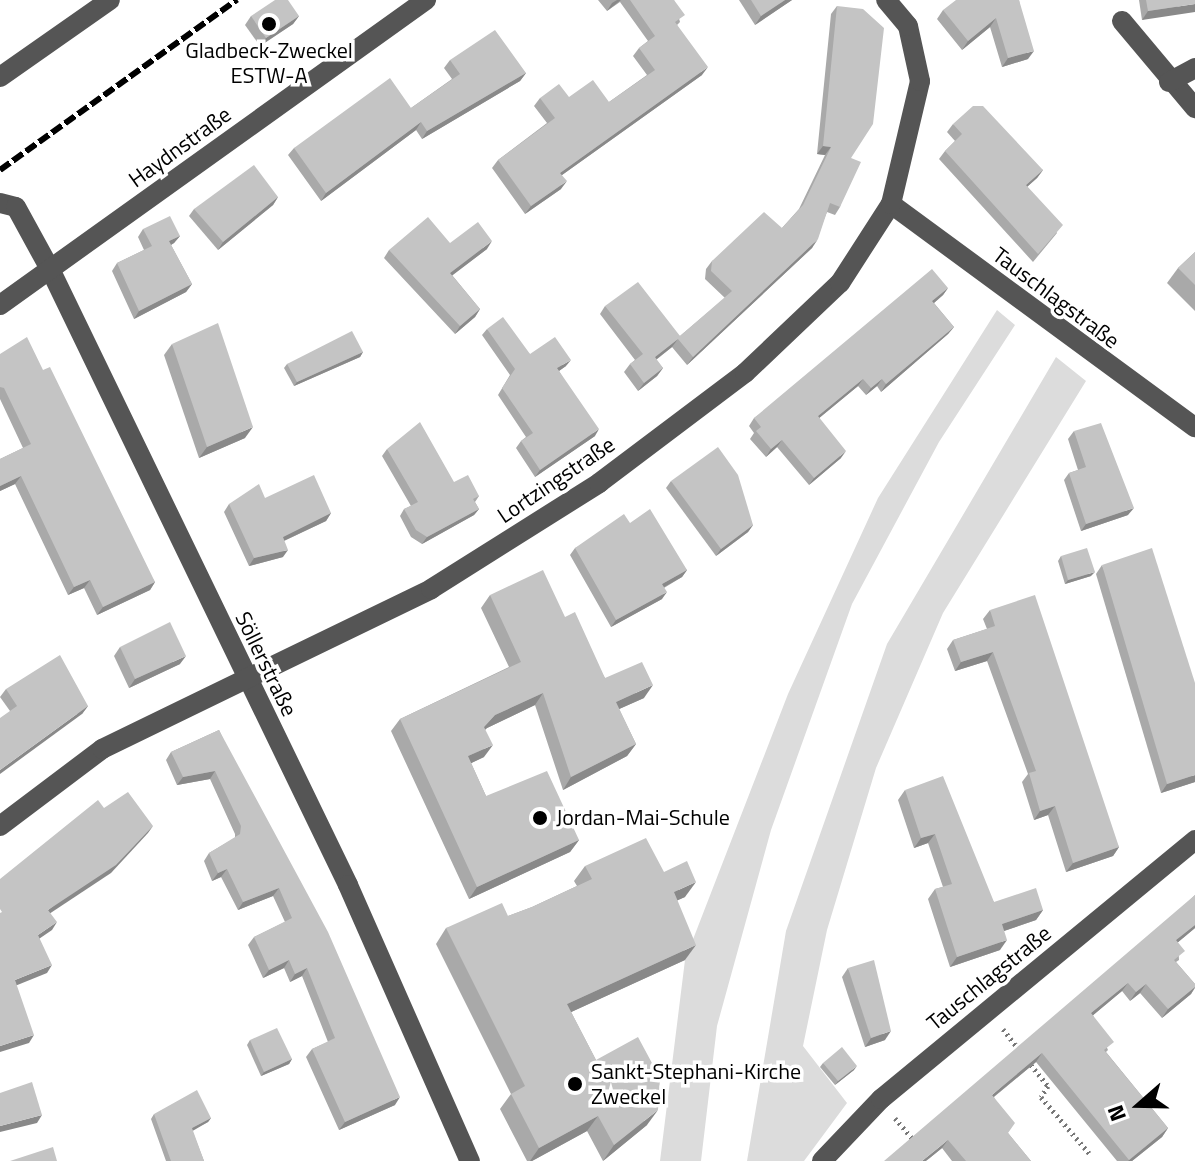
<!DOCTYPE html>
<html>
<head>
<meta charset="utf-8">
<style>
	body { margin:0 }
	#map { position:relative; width:1195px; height:1161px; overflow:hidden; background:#fff; font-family:"Titillium Web",sans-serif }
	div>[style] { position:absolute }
	.green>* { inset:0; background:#dcdcdc }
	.path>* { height:5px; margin-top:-2.5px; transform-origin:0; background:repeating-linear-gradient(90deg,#777 0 2px,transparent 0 6px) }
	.minor>* { height:20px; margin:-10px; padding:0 10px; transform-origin:10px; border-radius:10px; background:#555 }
	.rail>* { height:6px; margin-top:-3px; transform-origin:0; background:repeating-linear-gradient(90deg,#000 0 12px,transparent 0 16px) }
	.wall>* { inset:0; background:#a9a9a9 }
	.shaded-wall>* { inset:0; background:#898989 }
	.building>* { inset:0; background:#c4c4c4 }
	.dots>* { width:22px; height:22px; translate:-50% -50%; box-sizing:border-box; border:4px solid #fff; border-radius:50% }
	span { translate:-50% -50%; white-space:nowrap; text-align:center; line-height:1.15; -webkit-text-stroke:7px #fff; paint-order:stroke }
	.poi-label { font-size:22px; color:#000 }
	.left { translate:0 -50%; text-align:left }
	.street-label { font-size:22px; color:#000 }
	.north { position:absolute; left:1099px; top:1065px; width:80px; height:80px; -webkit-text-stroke:6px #fff; paint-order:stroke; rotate:250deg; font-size:22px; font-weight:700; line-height:32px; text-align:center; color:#000 }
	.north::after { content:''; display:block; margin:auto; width:28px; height:36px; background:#000; clip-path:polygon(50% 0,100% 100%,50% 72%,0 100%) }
</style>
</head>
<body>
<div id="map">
	<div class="green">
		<div style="clip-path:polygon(997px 310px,1015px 325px,939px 442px,852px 604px,771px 830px,717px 1026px,701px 1161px,660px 1161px,685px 960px,788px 694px,878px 498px)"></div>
		<div style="clip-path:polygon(1056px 357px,1086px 381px,943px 613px,876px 768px,827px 930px,803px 1046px,847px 1103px,804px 1161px,747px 1161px,786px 931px,887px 644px)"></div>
	</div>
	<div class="path">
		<div style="left:1003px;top:1029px;width:29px;rotate:52deg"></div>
		<div style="left:1027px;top:1060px;width:33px;rotate:51deg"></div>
		<div style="left:1048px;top:1086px;width:13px;rotate:122deg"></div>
		<div style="left:1041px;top:1097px;width:74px;rotate:49.4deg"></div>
		<div style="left:895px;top:1118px;width:30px;rotate:50deg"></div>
	</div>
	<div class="minor">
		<div style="left:1122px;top:21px;width:114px;rotate:50deg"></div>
		<div style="left:0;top:77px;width:134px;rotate:-35deg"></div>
		<div style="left:1169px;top:82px;width:30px;rotate:-28deg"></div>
		<div style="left:0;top:203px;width:16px;rotate:14deg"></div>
		<div style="left:16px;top:207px;width:71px;rotate:61.3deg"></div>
		<div style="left:50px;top:269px;width:684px;rotate:64.18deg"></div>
		<div style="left:348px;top:885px;width:302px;rotate:66.2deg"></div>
		<div style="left:891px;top:204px;width:377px;rotate:36.3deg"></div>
		<div style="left:0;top:305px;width:524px;rotate:-35.6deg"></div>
		<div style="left:0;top:826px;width:128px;rotate:-37deg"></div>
		<div style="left:102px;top:749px;width:366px;rotate:-25.9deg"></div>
		<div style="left:431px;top:589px;width:199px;rotate:-32.2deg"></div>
		<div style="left:599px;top:483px;width:183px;rotate:-37deg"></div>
		<div style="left:745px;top:373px;width:131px;rotate:-43.5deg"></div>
		<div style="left:840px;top:283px;width:94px;rotate:-57.2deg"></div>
		<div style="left:891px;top:204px;width:126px;rotate:-76.7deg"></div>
		<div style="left:920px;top:81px;width:56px;rotate:-102.3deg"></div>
		<div style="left:908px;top:26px;width:34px;rotate:-130deg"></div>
		<div style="left:822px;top:1161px;width:86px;rotate:-46.4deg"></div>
		<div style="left:881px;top:1099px;width:407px;rotate:-39.5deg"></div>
	</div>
	<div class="rail">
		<div style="left:0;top:170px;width:292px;rotate:-35.7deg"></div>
	</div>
	<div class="wall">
		<div style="clip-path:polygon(598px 0,674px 0,680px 22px,677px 25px,702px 75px,562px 175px,561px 189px,525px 214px,492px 168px,498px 160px,547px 123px,534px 106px,540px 98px,569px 97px,609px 102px,647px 75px,633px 56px,639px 48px,648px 41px,620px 2px,607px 11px)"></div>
		<div style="clip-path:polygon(739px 0,792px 0,755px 25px)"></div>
		<div style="clip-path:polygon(1019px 0,1028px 59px,1002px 67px,990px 27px,962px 50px,937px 19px,943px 10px)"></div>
		<div style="clip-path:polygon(1139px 0,1195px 0,1142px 20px)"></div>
		<div style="clip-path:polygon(837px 6px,851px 158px,840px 207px,835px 215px,827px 212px,812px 248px,687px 365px,672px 347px,656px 360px,663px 368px,657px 376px,638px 391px,624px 372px,630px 364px,635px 360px,600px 314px,605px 306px,680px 336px,725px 298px,705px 279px,706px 269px,712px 261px,782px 228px,799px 209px,825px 155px,817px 154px,831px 14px)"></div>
		<div style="clip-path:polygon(251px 16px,299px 16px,293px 24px,260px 46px,245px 25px)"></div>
		<div style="clip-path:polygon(450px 60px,526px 73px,520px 81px,422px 139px,416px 130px,321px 201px,288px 155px,294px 148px,411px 108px,452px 79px,444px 68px)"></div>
		<div style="clip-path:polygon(953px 124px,1043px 170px,1037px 178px,1027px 187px,1057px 233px,1033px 262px,939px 159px,945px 151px,955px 141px,947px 132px)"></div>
		<div style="clip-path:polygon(278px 197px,273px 205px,218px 250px,189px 216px,194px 209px)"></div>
		<div style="clip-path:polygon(143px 229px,180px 236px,174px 243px,171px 245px,192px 284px,186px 292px,134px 319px,112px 271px,117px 263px,144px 250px,138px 237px)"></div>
		<div style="clip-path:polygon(450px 243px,487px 249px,452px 275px,480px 309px,475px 317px,455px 334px,384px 258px,389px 250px)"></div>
		<div style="clip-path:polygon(1195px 252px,1195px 311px,1167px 283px,1178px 268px)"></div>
		<div style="clip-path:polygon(948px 288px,943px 295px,934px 303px,954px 327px,948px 334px,881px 392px,877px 386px,866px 395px,858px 386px,819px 418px,841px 458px,809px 485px,777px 447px,766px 457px,750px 439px,754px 433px,749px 426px,754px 418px)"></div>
		<div style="clip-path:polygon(487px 329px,530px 354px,566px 366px,559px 371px,595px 436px,535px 477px,516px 448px,521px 441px,526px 437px,498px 395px,510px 375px,482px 335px)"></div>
		<div style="clip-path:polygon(172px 344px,245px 438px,199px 458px,164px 355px)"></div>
		<div style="clip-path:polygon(363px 352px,360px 357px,294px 386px,284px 368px,287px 364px)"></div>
		<div style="clip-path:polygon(0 354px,155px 582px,150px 590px,97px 615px,84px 588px,68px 595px,15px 484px,0 491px,0 459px,23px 448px,0 399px)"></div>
		<div style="clip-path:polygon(1074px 431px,1128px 515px,1081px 531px,1064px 480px,1069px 473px,1078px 470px,1068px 439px)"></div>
		<div style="clip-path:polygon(387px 449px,479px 496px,475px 502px,479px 509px,474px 515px,422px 544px,411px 537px,400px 516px,404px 509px,411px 506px,382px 456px)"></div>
		<div style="clip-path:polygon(671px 481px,753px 525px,748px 532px,716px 556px,666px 488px)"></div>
		<div style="clip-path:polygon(265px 498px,331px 513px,326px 521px,284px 541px,283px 557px,249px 566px,224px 512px,229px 504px)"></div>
		<div style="clip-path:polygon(630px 523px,687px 570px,682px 577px,664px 588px,662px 599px,611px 627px,570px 555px,575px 548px)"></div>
		<div style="clip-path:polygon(1061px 556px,1091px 576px,1065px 584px,1058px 561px)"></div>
		<div style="clip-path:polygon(1102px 565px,1195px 782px,1161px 793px,1096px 574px)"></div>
		<div style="clip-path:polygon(490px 595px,565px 617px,605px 678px,644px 698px,619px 709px,636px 744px,627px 756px,563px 790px,535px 705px,485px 729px,484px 757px,471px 763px,486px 796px,579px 840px,570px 852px,469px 899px,391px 731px,400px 719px,509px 667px,481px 608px)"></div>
		<div style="clip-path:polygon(990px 610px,1119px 847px,1113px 856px,1066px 872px,1048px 815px,1034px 820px,1022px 782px,1028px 774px,987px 661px,955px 671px,947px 649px,953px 640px,987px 629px,983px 619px)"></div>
		<div style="clip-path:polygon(120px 647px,180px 664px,129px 688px,114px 656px)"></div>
		<div style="clip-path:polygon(6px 689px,88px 706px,82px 714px,10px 711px,0 697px)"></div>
		<div style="clip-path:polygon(219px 730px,395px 1105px,339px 1130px,306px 1057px,312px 1049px,328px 1042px,302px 976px,290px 982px,284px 968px,263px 978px,248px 945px,254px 937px,285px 922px,273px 896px,238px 910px,221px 877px,212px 881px,204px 861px,209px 853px,235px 838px,235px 834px,210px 779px,177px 785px,166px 760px,171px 752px)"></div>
		<div style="clip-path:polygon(905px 790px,994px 902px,1043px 910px,1036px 920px,1004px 931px,1000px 950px,950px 967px,928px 899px,935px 889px,943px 887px,928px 843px,914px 848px,898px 800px)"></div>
		<div style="clip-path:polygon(585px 866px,664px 872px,685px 897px,677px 900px,685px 960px,571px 1012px,596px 1060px,647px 1125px,603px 1161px,587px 1131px,532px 1161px,527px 1161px,500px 1109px,511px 1094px,436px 944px,446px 928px,508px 916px,532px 907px,577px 886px,574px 881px)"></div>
		<div style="clip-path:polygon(1195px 895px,1195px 928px,1178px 942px,1179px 960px,1176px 962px,1195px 984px,1195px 988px,1191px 994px,1162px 1018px,1140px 993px,1130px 1001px,1122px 991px,1093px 1015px,1108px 1050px,1106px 1052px,1168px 1128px,1162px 1137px,1132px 1161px,1117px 1161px,1036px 1062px,994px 1097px,1008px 1133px,1031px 1161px,952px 1161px,942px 1148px,926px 1161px)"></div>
		<div style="clip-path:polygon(848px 968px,885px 1040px,865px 1047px,842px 977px)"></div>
		<div style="clip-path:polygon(250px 1040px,292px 1059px,289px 1064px,261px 1076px,247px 1045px)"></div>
		<div style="clip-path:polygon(823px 1063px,854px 1070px,835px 1085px,820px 1067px)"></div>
		<div style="clip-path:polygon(154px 1114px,211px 1118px,208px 1122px,192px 1130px,204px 1161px,166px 1161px,151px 1119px)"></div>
	</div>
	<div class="shaded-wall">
		<div style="clip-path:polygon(617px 0,621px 0,607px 11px,612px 3px)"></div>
		<div style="clip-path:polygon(785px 0,792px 0,755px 25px,761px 16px)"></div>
		<div style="clip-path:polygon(1195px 4px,1195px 12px,1142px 20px,1148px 11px)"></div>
		<div style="clip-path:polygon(299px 16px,293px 24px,260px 46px,266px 38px)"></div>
		<div style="clip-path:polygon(996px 18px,990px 27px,962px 50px,968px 41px)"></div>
		<div style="clip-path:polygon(1034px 51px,1028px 59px,1002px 67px,1008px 58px)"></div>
		<div style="clip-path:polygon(708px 67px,702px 75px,555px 180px,560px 173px)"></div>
		<div style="clip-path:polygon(526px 73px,520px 81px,422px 139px,427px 131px)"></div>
		<div style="clip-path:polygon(421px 122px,416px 130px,321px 201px,326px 193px)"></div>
		<div style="clip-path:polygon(823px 146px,831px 147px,825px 155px,817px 154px)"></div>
		<div style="clip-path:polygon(1043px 170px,1037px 178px,1020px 193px,1026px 185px)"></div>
		<div style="clip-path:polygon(567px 181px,561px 189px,525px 214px,531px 206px)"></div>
		<div style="clip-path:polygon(278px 197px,273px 205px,218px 250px,223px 242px)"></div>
		<div style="clip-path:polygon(180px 236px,174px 243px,164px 249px,169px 241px)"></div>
		<div style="clip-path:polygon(818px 239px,812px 248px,687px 365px,693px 357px)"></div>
		<div style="clip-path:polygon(492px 241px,487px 249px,445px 281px,450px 273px)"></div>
		<div style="clip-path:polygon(192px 284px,186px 292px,134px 319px,139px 311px)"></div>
		<div style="clip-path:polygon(948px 288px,943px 295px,927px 309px,932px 301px)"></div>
		<div style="clip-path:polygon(480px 309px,475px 317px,455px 334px,460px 326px)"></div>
		<div style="clip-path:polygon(954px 327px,948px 334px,881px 392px,886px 384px)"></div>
		<div style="clip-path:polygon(678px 339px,672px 347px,649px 365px,655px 357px)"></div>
		<div style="clip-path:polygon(363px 352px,360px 357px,294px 386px,297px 382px)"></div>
		<div style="clip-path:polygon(571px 360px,566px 366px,553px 375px,557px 368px)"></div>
		<div style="clip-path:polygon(663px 368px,657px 376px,638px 391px,644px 383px)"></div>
		<div style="clip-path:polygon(863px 379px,858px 386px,812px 424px,818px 416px)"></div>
		<div style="clip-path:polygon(882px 379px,877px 386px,866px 395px,871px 388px)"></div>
		<div style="clip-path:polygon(253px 427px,245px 438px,199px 458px,207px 447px)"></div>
		<div style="clip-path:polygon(599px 429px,595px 436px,535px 477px,540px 470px)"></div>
		<div style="clip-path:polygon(782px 440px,777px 447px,766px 457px,771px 449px)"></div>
		<div style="clip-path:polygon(846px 451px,841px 458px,809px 485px,814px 478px)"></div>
		<div style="clip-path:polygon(21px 476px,15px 484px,0 491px,0 486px)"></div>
		<div style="clip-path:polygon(1134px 508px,1128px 515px,1081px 531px,1086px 524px)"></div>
		<div style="clip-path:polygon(479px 509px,474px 515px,422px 544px,427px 537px)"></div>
		<div style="clip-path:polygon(331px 513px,326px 521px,277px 544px,283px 537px)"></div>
		<div style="clip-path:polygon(753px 525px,748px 532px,716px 556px,721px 549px)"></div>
		<div style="clip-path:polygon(288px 550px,283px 557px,249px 566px,254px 558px)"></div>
		<div style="clip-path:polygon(687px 570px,682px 577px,657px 591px,662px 584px)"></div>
		<div style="clip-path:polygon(1095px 572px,1091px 576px,1065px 584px,1068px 580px)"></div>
		<div style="clip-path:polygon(90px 580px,84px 588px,68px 595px,74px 587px)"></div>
		<div style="clip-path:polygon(155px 582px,150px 590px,97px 615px,103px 607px)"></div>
		<div style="clip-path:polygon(667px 592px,662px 599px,611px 627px,616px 620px)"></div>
		<div style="clip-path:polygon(993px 652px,987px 661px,955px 671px,961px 662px)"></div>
		<div style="clip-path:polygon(186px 656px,180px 664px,129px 688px,135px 679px)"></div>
		<div style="clip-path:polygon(653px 685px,644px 698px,608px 714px,616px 702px)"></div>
		<div style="clip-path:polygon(543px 693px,535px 705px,487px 728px,476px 739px,484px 727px,495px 715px)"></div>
		<div style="clip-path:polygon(88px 706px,82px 714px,0 774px,0 770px)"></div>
		<div style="clip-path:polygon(636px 744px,627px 756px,563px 790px,571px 777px)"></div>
		<div style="clip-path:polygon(493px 745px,484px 757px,459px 769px,468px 756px)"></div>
		<div style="clip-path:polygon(215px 771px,210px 779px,177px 785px,183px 777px)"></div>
		<div style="clip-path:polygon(1195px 775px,1195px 782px,1161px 793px,1167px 784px)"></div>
		<div style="clip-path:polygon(1055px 806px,1048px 815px,1034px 820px,1040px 811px)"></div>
		<div style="clip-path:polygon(153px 826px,148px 833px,111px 873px,43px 918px,48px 910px)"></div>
		<div style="clip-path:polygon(935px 834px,928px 843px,914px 848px,921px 838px)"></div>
		<div style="clip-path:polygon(579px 840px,570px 852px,469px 899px,477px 887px)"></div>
		<div style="clip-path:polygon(1119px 847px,1113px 856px,1066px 872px,1073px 863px)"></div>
		<div style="clip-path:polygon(227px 869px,221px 877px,212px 881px,218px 873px)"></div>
		<div style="clip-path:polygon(696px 882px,685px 897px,663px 907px,674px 892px)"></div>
		<div style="clip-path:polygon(279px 888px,273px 896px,238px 910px,243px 902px)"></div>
		<div style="clip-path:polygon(1043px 910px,1036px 920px,995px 934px,1002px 924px)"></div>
		<div style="clip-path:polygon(57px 922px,52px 930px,33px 943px,38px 935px)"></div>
		<div style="clip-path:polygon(1195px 925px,1195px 928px,1170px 949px,1176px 940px)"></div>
		<div style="clip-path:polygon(1007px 940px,1000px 950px,950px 967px,957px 957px)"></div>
		<div style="clip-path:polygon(696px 945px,685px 960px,556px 1019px,567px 1004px)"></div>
		<div style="clip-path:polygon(289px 960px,284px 968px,263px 978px,269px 970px)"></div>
		<div style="clip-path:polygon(52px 965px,47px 973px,10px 988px,15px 980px)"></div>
		<div style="clip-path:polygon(307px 968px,302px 976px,290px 982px,295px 974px)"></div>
		<div style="clip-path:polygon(1128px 983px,1122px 991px,1085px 1022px,1091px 1013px)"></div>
		<div style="clip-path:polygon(1146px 984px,1140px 993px,1130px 1001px,1136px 992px)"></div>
		<div style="clip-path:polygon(1195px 987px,1191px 994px,1162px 1018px,1168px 1009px)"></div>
		<div style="clip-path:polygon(891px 1031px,885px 1040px,865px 1047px,871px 1038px)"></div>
		<div style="clip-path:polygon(34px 1035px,29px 1043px,0 1052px,0 1046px)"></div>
		<div style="clip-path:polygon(1042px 1053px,1036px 1062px,986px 1103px,992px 1095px)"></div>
		<div style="clip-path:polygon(292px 1059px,289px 1064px,261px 1076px,264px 1072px)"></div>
		<div style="clip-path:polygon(857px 1066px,854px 1070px,835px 1085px,838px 1081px)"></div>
		<div style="clip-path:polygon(400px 1097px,395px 1105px,339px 1130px,345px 1122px)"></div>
		<div style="clip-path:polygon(658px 1110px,647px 1125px,603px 1161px,614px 1145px)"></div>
		<div style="clip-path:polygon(42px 1115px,37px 1123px,0 1132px,0 1126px)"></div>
		<div style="clip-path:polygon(598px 1116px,587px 1131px,532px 1161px,530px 1161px,539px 1148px)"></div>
		<div style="clip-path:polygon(211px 1118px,208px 1122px,189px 1133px,192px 1128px)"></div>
		<div style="clip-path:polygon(1168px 1128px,1162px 1137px,1132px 1161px,1128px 1161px)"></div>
		<div style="clip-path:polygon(948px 1140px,942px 1148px,926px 1161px,922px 1161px)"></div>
	</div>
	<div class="building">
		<div style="clip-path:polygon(275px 0,288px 0,299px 16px,266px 38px,251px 16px)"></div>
		<div style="clip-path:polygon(630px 0,674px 0,685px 15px,675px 22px,708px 67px,560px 173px,567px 181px,531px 206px,498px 160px,555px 118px,540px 98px,559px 84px,569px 97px,593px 80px,609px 102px,655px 70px,639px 48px,655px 36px)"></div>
		<div style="clip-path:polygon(751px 0,785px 0,761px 16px)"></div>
		<div style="clip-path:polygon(956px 0,1019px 0,1034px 51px,1008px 58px,996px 18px,968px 41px,943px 10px)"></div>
		<div style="clip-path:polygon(1146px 0,1195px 0,1195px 4px,1148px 11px)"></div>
		<div style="clip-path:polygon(837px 6px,863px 9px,884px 28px,873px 124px,851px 158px,861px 162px,840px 207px,830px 203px,818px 239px,693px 357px,678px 339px,655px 357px,663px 368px,644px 383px,630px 364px,643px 354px,605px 306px,638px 282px,680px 336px,732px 291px,711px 271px,712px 261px,764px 212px,782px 228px,803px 205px,831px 147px,823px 146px)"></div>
		<div style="clip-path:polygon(495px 30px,526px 73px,427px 131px,417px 116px,421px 122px,326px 193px,294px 148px,390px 78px,411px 108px,460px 74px,450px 60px)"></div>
		<div style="clip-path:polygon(973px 106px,983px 106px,1043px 170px,1026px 185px,1063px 225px,1038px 254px,945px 151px,962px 134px,953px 124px)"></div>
		<div style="clip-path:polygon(254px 165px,278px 197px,223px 242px,194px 209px)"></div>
		<div style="clip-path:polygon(170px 216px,180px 236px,169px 241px,192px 284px,139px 311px,117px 263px,152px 246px,143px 229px)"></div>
		<div style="clip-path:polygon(428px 217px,450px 243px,478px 222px,492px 241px,450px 273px,480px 309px,460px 326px,389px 250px)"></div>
		<div style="clip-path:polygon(1195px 252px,1195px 285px,1178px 268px)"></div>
		<div style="clip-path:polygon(932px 269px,948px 288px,932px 301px,954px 327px,886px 384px,882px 379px,871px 388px,863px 379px,818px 416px,846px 451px,814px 478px,782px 440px,771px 449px,756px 431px,761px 427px,754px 418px)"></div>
		<div style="clip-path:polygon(503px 317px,530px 354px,555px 337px,571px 360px,557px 368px,599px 429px,540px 470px,521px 441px,533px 433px,502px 388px,515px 369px,487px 329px)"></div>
		<div style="clip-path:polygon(218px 323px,253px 427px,207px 447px,172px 344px)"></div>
		<div style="clip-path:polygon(352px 331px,363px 352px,297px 382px,287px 364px)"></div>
		<div style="clip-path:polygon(27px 337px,43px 370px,50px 367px,155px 582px,103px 607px,90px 580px,74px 587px,21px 476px,0 486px,0 459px,31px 444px,4px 388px,0 387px,0 354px)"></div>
		<div style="clip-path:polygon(420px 422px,454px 482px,468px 475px,479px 496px,473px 499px,479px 509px,427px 537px,416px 530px,404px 509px,418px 502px,387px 449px)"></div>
		<div style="clip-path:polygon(1101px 423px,1134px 508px,1086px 524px,1069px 473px,1086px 467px,1074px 431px)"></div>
		<div style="clip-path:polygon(718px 447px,738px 475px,753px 525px,721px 549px,671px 481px)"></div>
		<div style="clip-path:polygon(314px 475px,331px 513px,283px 537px,288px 550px,254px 558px,229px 504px,259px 484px,265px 498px)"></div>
		<div style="clip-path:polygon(650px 509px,687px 570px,662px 584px,667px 592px,616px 620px,575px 548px,624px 514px,630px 523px)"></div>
		<div style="clip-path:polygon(1087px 548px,1095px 572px,1068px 580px,1061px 556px)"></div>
		<div style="clip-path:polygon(1152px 548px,1195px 683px,1195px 775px,1167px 784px,1102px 565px)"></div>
		<div style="clip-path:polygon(543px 570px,565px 617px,575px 612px,605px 678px,642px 662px,653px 685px,616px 702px,636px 744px,571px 777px,543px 693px,495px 715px,484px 727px,493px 745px,468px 756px,486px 796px,547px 771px,579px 840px,477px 887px,400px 719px,521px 662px,490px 595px)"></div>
		<div style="clip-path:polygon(1035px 595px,1119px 847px,1073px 863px,1055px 806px,1040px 811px,1029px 773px,1036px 771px,993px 652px,961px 662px,953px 640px,995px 626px,990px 610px)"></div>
		<div style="clip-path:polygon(170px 622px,186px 656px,135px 679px,120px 647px)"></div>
		<div style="clip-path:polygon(60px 655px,88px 706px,0 770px,0 718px,17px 706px,6px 689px)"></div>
		<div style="clip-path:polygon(219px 730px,328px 932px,400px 1097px,345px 1122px,312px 1049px,335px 1038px,307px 968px,295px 974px,289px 960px,269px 970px,254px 937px,292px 918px,279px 888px,243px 902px,227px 869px,218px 873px,209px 853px,240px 834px,241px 826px,215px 771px,183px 777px,171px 752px)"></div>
		<div style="clip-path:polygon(943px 776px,994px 902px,1036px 888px,1043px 910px,1002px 924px,1007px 940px,957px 957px,935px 889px,952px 884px,935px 834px,921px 838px,905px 790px)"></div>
		<div style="clip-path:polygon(128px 792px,153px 826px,116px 865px,48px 910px,57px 922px,38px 935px,52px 965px,15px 980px,34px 1035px,0 1046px,0 913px,2px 912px,0 909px,0 879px,98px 800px,104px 808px)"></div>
		<div style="clip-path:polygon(646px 838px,664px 872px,687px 861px,696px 882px,674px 892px,696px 945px,567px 1004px,596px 1060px,638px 1037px,660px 1078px,658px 1110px,614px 1145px,598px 1116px,539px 1148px,511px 1094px,525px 1086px,446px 928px,502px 903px,508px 916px,532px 907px,592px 879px,585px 866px)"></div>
		<div style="clip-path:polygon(1195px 895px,1195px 925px,1176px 940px,1185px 951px,1174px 960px,1195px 984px,1195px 987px,1168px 1009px,1146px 984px,1136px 992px,1128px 983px,1091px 1013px,1114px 1042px,1104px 1050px,1168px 1128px,1129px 1160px,1042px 1053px,992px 1095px,1015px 1123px,1008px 1133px,1031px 1161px,966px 1161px,948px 1140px,922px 1161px,884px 1161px)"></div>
		<div style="clip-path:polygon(874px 960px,891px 1031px,871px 1038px,848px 968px)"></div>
		<div style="clip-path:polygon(277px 1028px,292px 1059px,264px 1072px,250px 1040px)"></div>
		<div style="clip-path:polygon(842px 1047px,857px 1066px,838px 1081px,823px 1063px)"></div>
		<div style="clip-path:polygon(32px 1082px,42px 1115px,0 1126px,0 1093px)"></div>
		<div style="clip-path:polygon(197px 1090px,211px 1118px,192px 1128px,204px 1161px,171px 1161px,154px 1114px)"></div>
		<div style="clip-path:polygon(53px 1147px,57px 1161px,10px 1161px)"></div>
	</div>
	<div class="dots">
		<div style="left:269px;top:24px;background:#000"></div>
		<div style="left:540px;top:818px;background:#000"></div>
		<div style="left:575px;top:1084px;background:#000"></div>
	</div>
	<div class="poi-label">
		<span style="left:269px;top:63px">Gladbeck-Zweckel<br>ESTW-A</span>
		<span class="left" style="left:556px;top:818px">Jordan-Mai-Schule</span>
		<span class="left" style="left:591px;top:1084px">Sankt-Stephani-Kirche<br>Zweckel</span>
	</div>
	<div class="street-label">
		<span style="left:180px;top:147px;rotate:-36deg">Haydnstraße</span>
		<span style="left:1056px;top:298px;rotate:37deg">Tauschlagstraße</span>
		<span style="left:556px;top:480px;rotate:-34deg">Lortzingstraße</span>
		<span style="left:266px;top:664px;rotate:64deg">Söllerstraße</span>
		<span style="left:989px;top:978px;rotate:-39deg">Tauschlagstraße</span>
	</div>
	<div class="north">N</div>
</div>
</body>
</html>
